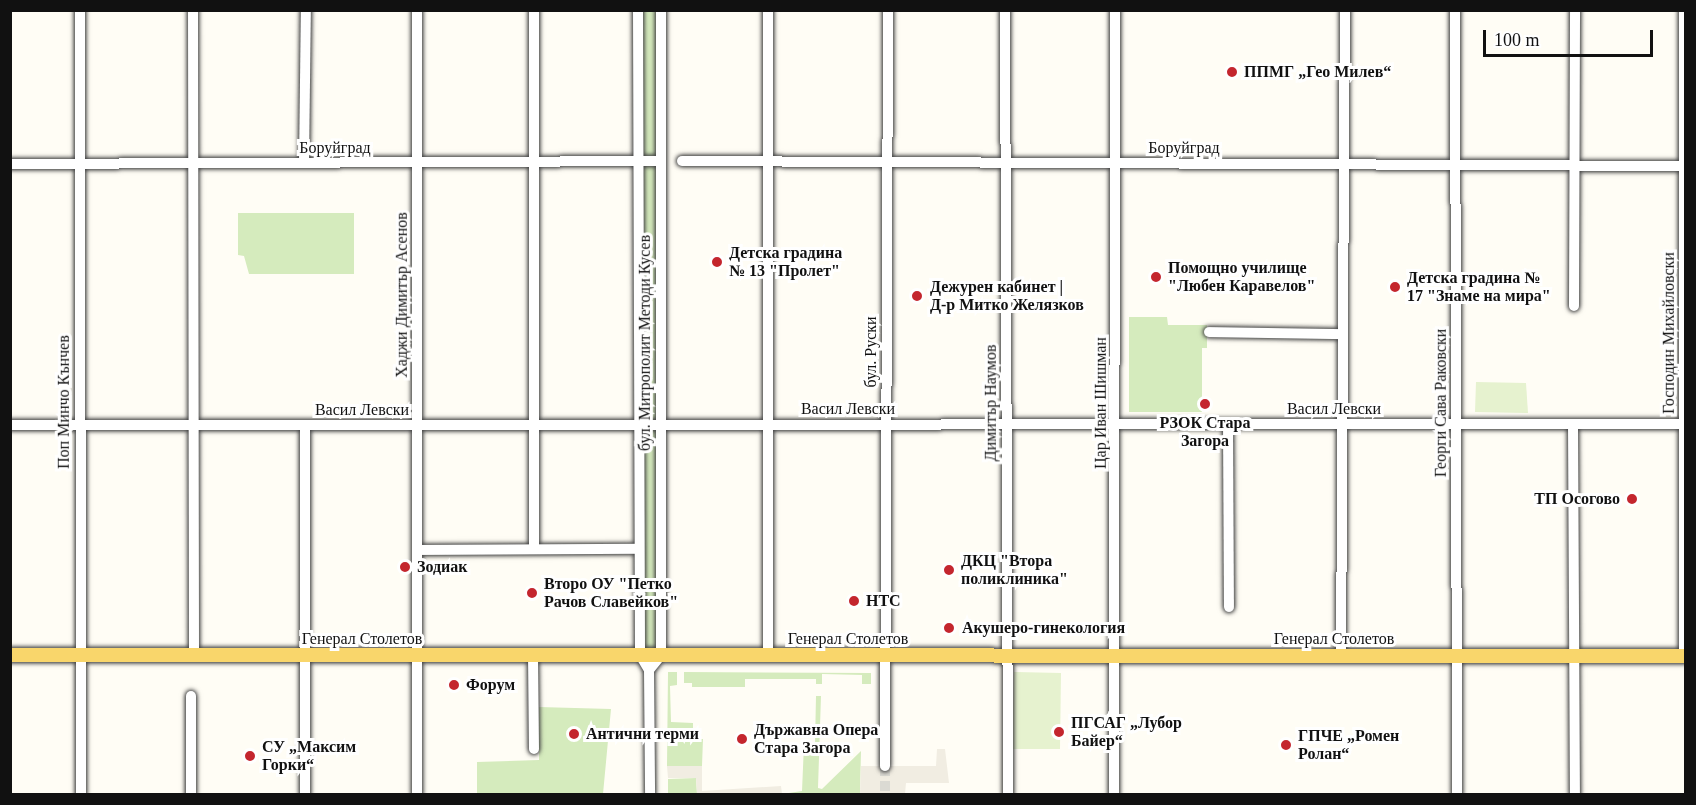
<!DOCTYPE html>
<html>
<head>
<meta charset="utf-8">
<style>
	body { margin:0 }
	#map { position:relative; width:1696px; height:805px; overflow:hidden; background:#fffdf5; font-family:"Times New Roman",serif }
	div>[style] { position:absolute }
	.green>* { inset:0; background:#d5ebbd }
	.pitch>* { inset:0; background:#e6f2cf }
	.plaza>* { inset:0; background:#f1ede2 }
	.minor-tunnel>* { height:10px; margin-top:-5px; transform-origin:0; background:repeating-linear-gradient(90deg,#dbdad3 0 10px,transparent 0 15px) }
	.roads { filter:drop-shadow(0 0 2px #444) drop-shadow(0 0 2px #444) }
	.minor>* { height:10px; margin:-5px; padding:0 5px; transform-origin:5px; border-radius:5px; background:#fff }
	.major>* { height:14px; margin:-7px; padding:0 7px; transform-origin:7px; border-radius:7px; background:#f9d66b }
	.dots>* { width:16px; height:16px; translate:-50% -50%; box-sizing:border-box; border:3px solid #fff; border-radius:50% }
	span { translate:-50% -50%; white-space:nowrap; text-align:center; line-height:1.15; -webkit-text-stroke:6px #fff; paint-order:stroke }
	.poi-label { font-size:16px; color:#111; font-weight:700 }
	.left { translate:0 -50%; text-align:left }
	.right { translate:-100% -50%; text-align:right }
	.street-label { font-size:16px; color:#111 }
	.frame { position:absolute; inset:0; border:12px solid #111; pointer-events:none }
	.scale { position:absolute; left:1483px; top:30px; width:170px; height:27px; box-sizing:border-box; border:3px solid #111; border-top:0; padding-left:8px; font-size:18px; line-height:21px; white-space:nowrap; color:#111; -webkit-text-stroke:4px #fff; paint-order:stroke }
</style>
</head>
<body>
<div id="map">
	<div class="green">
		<div style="clip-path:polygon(638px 11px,661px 11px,661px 655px,640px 655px)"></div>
		<div style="clip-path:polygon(238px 213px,354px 213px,354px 274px,249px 274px,244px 256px,238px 255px)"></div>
		<div style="clip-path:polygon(1129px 317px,1167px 317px,1168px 325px,1207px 325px,1207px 348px,1202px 348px,1202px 412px,1129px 412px)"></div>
		<div style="clip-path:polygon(668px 672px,677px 672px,677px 685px,670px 686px,671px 722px,693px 723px,693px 739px,703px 739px,702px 766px,667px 766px)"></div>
		<div style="clip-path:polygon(684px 672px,871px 673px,871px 684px,862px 684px,862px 675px,822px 674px,822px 684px,816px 684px,816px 679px,745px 679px,745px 687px,692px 687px,692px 683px,684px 683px)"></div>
		<div style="clip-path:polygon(816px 696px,821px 696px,818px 788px,822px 789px,861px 751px,860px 794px,782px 794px,802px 791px,804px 744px,815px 743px)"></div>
		<div style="clip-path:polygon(539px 707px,611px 709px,603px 794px,477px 794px,477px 762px,539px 760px)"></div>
		<div style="clip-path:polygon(696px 778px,697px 794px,668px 794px,668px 779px)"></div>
	</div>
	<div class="pitch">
		<div style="clip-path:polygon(1476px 382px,1526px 383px,1528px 413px,1475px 412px)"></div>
		<div style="clip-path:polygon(1014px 672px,1061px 673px,1060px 749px,1012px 749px)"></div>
	</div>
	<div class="plaza">
		<div style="clip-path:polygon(937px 749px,945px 749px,949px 783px,906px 783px,905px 794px,860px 794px,861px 766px,936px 766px)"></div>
		<div style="clip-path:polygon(667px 766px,702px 766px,702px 791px,781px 786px,782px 794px,697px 794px,696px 778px,668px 778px)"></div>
	</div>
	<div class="minor-tunnel">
		<div style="left:885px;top:766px;width:28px;rotate:90deg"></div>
	</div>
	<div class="roads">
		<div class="minor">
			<div style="left:80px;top:10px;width:784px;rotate:89.93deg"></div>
			<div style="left:193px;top:10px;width:645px;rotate:89.91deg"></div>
			<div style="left:417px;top:10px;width:784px;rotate:90deg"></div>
			<div style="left:534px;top:10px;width:539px;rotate:90deg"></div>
			<div style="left:638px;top:10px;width:645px;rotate:89.82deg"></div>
			<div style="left:640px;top:655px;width:17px;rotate:59deg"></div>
			<div style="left:649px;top:670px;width:124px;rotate:89.5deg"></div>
			<div style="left:1005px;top:10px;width:784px;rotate:89.78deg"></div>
			<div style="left:1455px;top:10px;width:784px;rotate:89.85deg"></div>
			<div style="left:682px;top:161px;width:1004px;rotate:0.29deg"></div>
			<div style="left:304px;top:163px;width:153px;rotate:-89.3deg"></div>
			<div style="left:10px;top:164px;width:650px;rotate:-0.26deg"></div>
			<div style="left:1574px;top:306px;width:296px;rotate:-89.8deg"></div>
			<div style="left:1209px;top:332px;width:134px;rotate:0.9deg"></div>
			<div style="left:1228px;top:424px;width:183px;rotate:89.7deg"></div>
			<div style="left:1573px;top:424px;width:370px;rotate:89.7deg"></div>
			<div style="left:10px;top:425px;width:1676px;rotate:-0.03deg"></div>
			<div style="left:417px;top:550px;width:222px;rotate:-0.3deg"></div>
			<div style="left:533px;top:655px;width:94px;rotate:89.4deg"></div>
			<div style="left:768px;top:655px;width:645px;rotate:-90deg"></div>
			<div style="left:1341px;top:656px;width:646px;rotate:-89.65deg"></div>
			<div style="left:1684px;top:656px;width:646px;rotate:-90deg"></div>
			<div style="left:649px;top:670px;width:19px;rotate:-51deg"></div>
			<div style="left:661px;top:655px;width:645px;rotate:-90deg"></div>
			<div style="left:191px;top:696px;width:98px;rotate:90deg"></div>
			<div style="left:885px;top:766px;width:756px;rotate:-89.77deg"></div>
			<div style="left:305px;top:794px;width:369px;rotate:-90deg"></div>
			<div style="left:1114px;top:794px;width:784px;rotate:-89.93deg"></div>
		</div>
		<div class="major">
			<div style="left:10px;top:655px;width:1676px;rotate:0.03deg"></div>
		</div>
	</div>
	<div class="dots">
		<div style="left:1232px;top:72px;background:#c4262e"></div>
		<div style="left:717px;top:262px;background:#c4262e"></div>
		<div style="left:1156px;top:277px;background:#c4262e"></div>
		<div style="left:1395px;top:287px;background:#c4262e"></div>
		<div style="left:917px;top:296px;background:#c4262e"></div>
		<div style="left:1205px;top:404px;background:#c4262e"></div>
		<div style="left:1632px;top:499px;background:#c4262e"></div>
		<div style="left:405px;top:567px;background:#c4262e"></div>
		<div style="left:949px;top:570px;background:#c4262e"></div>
		<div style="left:532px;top:593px;background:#c4262e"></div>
		<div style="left:854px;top:601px;background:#c4262e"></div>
		<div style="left:949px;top:628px;background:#c4262e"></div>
		<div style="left:454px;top:685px;background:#c4262e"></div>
		<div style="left:1059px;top:732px;background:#c4262e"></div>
		<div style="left:574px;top:734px;background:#c4262e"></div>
		<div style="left:742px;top:739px;background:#c4262e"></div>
		<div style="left:1286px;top:745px;background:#c4262e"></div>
		<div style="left:250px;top:756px;background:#c4262e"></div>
	</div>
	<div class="poi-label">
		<span class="left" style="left:1244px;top:72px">ППМГ „Гео Милев“</span>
		<span class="left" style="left:729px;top:262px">Детска градина<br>№ 13 "Пролет"</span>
		<span class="left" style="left:1168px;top:277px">Помощно училище<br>"Любен Каравелов"</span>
		<span class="left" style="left:1407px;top:287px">Детска градина №<br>17 "Знаме на мира"</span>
		<span class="left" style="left:930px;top:296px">Дежурен кабинет |<br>Д-р Митко Желязков</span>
		<span style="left:1205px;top:432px">РЗОК Стара<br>Загора</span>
		<span class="right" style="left:1620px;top:499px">ТП Осогово</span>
		<span class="left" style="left:961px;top:570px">ДКЦ "Втора<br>поликлиника"</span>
		<span class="left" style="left:417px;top:567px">Зодиак</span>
		<span class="left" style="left:544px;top:593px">Второ ОУ "Петко<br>Рачов Славейков"</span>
		<span class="left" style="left:866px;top:601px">НТС</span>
		<span class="left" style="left:962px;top:628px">Акушеро-гинекология</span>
		<span class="left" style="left:466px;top:685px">Форум</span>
		<span class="left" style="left:1071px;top:732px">ПГСАГ „Лубор<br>Байер“</span>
		<span class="left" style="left:754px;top:739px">Държавна Опера<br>Стара Загора</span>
		<span class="left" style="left:586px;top:734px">Антични терми</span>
		<span class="left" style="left:1298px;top:745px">ГПЧЕ „Ромен<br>Ролан“</span>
		<span class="left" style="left:262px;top:756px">СУ „Максим<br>Горки“</span>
	</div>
	<div class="street-label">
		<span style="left:335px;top:148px">Боруйград</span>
		<span style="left:1184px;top:148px">Боруйград</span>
		<span style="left:402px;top:295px;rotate:-90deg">Хаджи Димитър Асенов</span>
		<span style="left:1669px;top:333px;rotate:-90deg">Господин Михайловски</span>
		<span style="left:645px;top:343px;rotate:-90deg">бул. Митрополит Методи Кусев</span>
		<span style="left:871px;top:352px;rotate:-90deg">бул. Руски</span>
		<span style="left:64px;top:402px;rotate:-90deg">Поп Минчо Кънчев</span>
		<span style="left:991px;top:403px;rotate:-90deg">Димитър Наумов</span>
		<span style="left:1101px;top:403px;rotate:-90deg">Цар Иван Шишман</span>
		<span style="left:1441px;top:403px;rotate:-90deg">Георги Сава Раковски</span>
		<span style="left:848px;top:409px">Васил Левски</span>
		<span style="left:1334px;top:409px">Васил Левски</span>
		<span style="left:362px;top:410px">Васил Левски</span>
		<span style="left:362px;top:639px">Генерал Столетов</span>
		<span style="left:848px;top:639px">Генерал Столетов</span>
		<span style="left:1334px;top:639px">Генерал Столетов</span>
	</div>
	<div class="frame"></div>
	<div class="scale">100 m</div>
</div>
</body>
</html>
